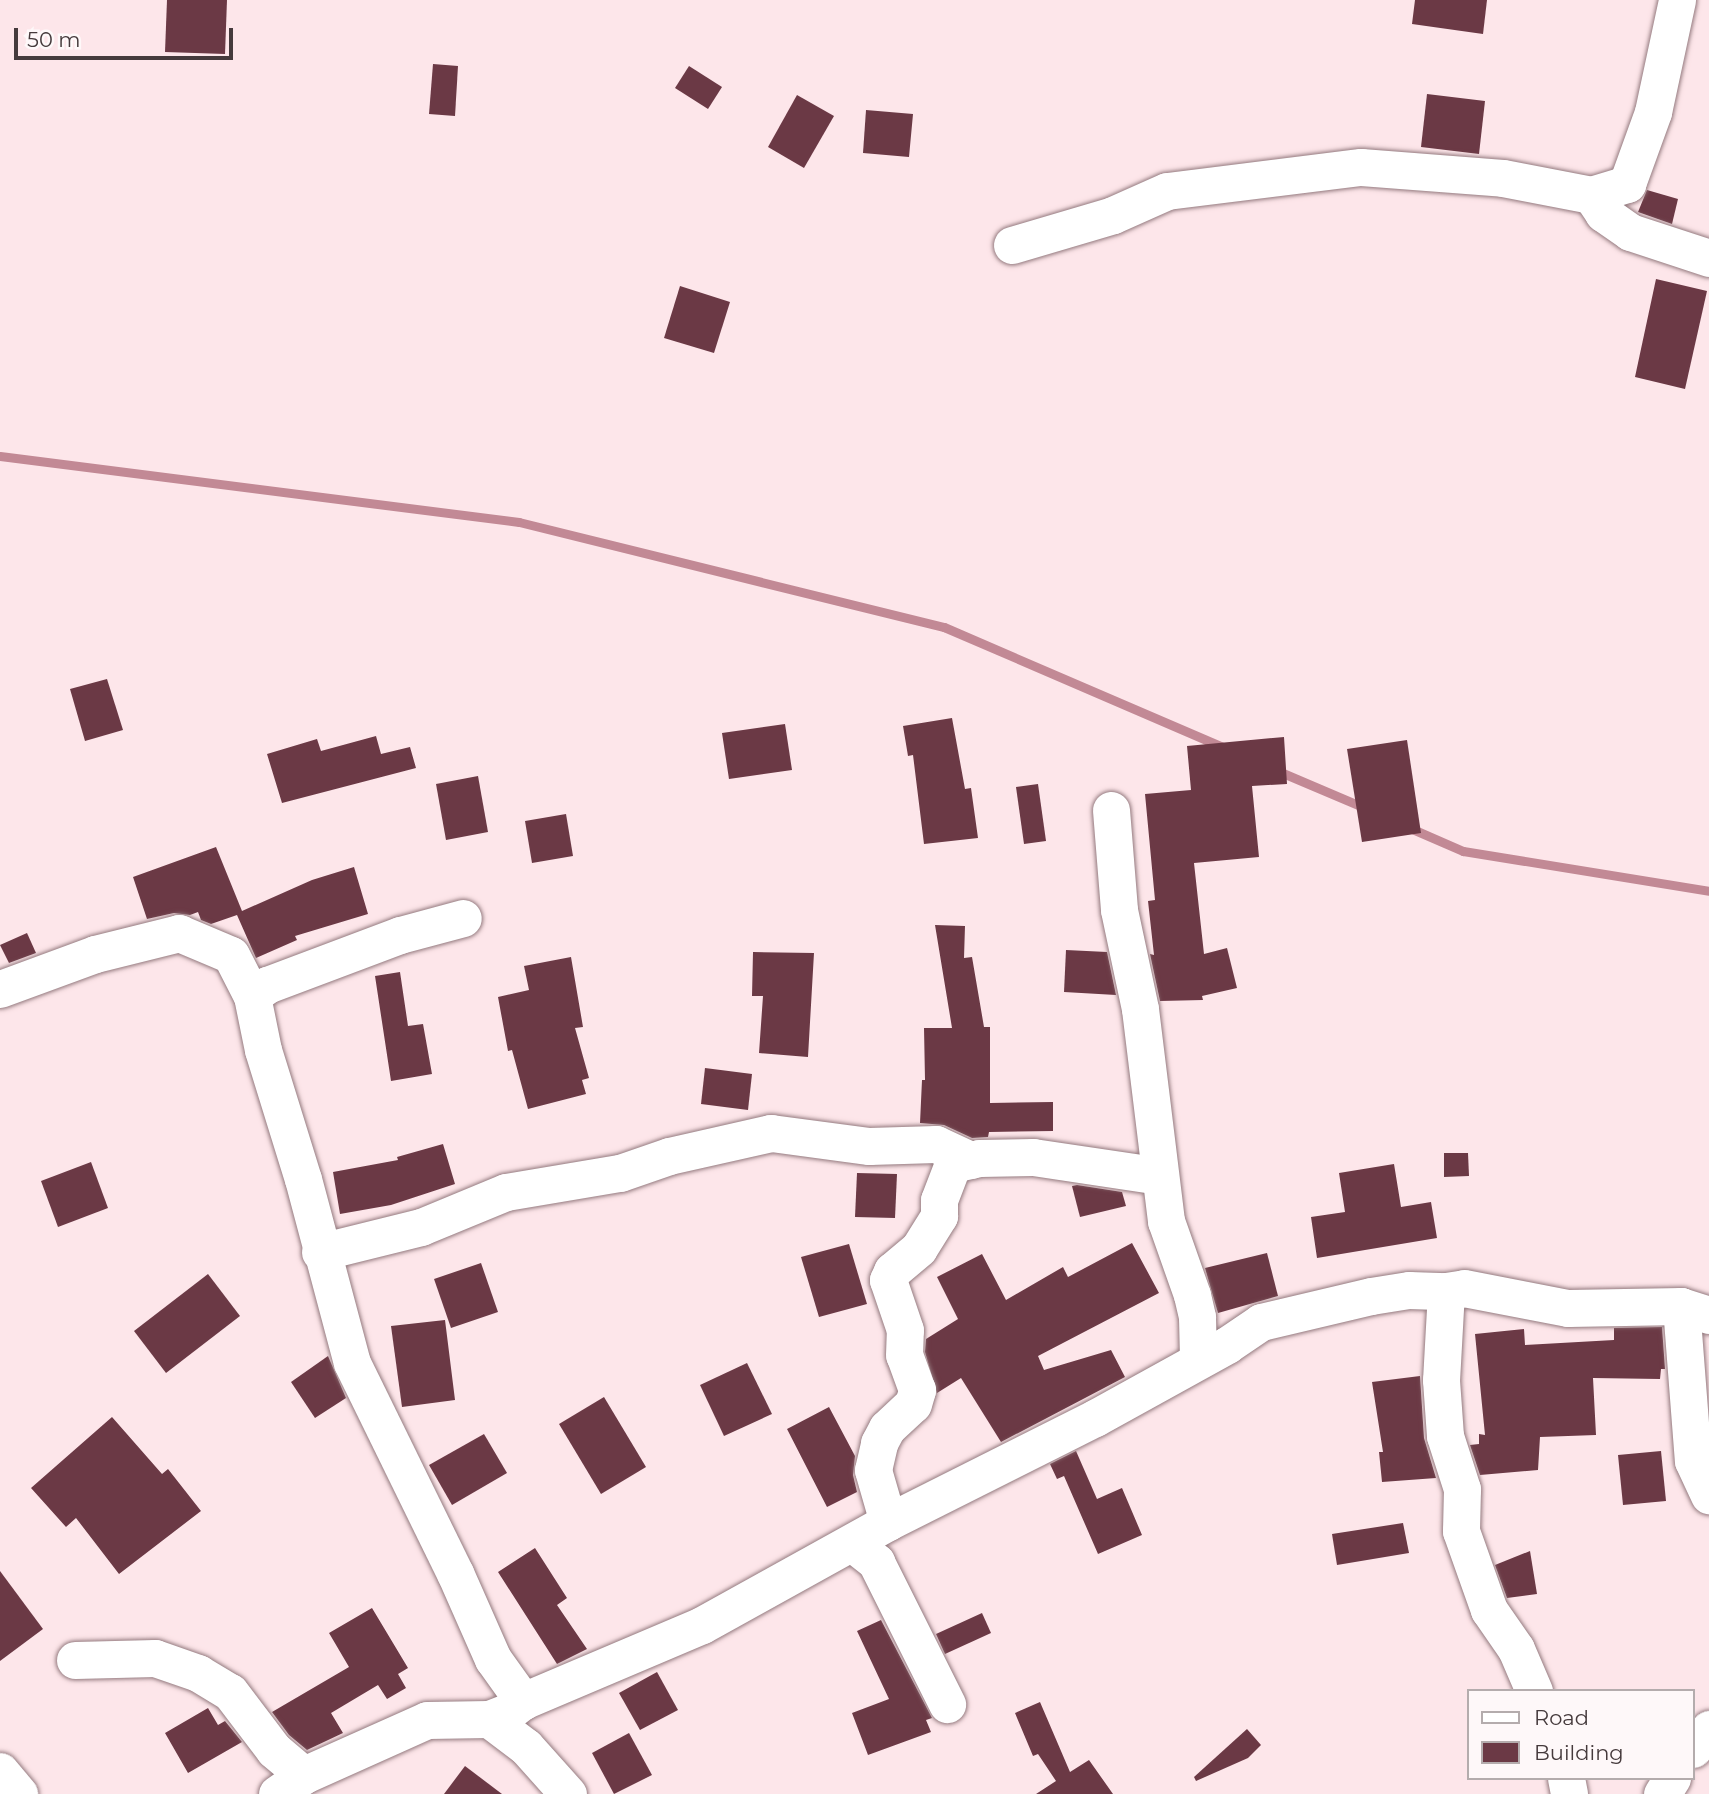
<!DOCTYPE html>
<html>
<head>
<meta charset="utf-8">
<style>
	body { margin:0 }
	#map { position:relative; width:1709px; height:1794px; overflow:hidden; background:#fde6ea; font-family:Montserrat,sans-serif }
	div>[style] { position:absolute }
	.stream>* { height:9px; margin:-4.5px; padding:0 4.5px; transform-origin:4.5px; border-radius:4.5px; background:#c28995 }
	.building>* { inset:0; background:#6b3945 }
	.roads { filter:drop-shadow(0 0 2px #947a7f) drop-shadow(0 0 2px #947a7f) }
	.minor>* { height:37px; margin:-18.5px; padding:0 18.5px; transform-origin:18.5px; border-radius:18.5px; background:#fff }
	span { translate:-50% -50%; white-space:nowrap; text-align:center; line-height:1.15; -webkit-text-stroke:7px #fef8f9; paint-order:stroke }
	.legend { position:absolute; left:1467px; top:1689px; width:228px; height:91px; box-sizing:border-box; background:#fef8f9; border:2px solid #b4acad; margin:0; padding:9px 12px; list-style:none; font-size:21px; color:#453a3c }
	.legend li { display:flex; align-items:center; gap:14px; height:35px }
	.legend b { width:35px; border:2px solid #b4acad }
	.scale { position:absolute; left:14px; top:28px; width:219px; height:32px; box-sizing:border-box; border:4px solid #453a3c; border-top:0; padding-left:9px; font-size:21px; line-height:24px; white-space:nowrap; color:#453a3c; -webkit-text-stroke:5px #fef8f9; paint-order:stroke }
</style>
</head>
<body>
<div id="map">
	<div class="stream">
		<div style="left:0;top:456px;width:523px;rotate:7.25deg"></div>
		<div style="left:519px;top:522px;width:438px;rotate:13.9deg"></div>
		<div style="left:944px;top:627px;width:304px;rotate:23.3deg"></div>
		<div style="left:1278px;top:771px;width:95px;rotate:23deg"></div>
		<div style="left:1410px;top:828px;width:58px;rotate:23.5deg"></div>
		<div style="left:1463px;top:851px;width:249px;rotate:9.2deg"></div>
	</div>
	<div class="building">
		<div style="clip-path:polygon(167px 0,227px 0,225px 54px,165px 52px)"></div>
		<div style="clip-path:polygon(1415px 0,1487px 0,1483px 34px,1412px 24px)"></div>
		<div style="clip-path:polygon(433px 64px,458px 66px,455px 116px,429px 114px)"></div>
		<div style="clip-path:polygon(689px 66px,722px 87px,708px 109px,675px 88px)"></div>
		<div style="clip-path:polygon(1427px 94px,1485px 101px,1479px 154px,1421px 147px)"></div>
		<div style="clip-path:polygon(797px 95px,834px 116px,804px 168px,768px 147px)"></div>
		<div style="clip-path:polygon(866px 110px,913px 114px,909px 157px,863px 153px)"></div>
		<div style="clip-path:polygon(1647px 190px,1678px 199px,1672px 224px,1638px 212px)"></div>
		<div style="clip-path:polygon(1656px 279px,1707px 291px,1685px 389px,1635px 377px)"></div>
		<div style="clip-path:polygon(680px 286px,730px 302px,714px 353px,664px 338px)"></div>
		<div style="clip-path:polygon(107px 679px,123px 730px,85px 741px,70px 689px)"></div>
		<div style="clip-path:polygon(952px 718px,965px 789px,971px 788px,978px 838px,924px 844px,913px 755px,908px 756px,903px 726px)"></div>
		<div style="clip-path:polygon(785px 724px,792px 770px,729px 779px,722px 733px)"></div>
		<div style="clip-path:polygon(376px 736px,381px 754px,410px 747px,416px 768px,282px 803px,267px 754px,317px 739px,321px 751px)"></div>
		<div style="clip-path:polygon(1284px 737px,1287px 784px,1252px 786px,1259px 857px,1194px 863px,1204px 954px,1227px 948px,1237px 988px,1202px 996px,1203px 1000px,1160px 1001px,1150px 954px,1154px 955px,1148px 901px,1155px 900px,1145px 794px,1191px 790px,1187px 746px)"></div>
		<div style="clip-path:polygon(1407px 740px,1421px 833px,1362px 842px,1347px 749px)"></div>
		<div style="clip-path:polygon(478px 776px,488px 832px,446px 840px,436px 784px)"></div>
		<div style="clip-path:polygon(1038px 784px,1046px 841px,1024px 844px,1016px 787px)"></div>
		<div style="clip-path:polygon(566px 814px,573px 856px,532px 863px,525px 821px)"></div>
		<div style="clip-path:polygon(216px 847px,242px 911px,312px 880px,354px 867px,368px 914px,295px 936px,297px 940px,256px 958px,237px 915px,211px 924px,201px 920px,198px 912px,190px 915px,174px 913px,147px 919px,133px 877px)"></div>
		<div style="clip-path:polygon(935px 925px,965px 926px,964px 958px,972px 957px,984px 1027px,990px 1027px,990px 1103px,1053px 1102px,1053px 1131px,989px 1132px,988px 1137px,972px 1138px,944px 1125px,920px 1123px,922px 1080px,925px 1080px,924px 1028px,952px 1028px)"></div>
		<div style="clip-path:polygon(27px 933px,36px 953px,9px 963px,0 945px)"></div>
		<div style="clip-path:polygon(1066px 950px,1107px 952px,1116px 995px,1064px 992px)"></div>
		<div style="clip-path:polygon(753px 952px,814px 953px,808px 1057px,759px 1053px,763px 996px,752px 996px)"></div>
		<div style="clip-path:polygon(571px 957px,583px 1027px,575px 1028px,589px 1078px,582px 1080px,586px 1094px,528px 1109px,512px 1050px,508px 1051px,498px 997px,529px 990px,524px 966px)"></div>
		<div style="clip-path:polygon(400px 972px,408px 1026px,423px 1024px,432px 1074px,391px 1081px,375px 976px)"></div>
		<div style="clip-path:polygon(705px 1068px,752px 1074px,748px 1110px,701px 1104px)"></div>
		<div style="clip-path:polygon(443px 1144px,455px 1184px,391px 1205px,340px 1214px,333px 1172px,398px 1160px,397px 1157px)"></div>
		<div style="clip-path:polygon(1444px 1153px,1468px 1153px,1469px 1176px,1444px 1177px)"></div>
		<div style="clip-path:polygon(91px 1162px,108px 1208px,58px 1227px,41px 1181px)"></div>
		<div style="clip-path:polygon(1394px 1164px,1401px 1207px,1431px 1202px,1437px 1238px,1317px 1258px,1311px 1217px,1345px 1212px,1339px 1173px)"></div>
		<div style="clip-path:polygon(857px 1173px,897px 1174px,895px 1218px,855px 1217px)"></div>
		<div style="clip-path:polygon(1077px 1185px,1122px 1192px,1126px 1206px,1080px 1217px,1072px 1186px)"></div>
		<div style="clip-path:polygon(1132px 1243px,1159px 1293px,1038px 1356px,1044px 1370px,1111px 1350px,1125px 1377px,1001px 1442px,961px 1378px,937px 1393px,925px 1352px,926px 1339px,958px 1319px,937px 1277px,982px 1254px,1006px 1300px,1063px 1267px,1068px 1277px)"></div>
		<div style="clip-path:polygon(849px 1244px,867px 1304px,819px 1317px,801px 1257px)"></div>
		<div style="clip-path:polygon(1267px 1253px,1278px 1296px,1218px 1313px,1205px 1268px)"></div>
		<div style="clip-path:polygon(481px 1263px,498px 1312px,451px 1328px,434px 1279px)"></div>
		<div style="clip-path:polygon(208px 1274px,240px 1316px,166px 1373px,134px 1331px)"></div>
		<div style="clip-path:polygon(445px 1320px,455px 1400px,402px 1407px,391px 1326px)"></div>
		<div style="clip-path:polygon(1662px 1327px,1665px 1369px,1661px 1369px,1660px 1379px,1593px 1378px,1596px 1435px,1540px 1437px,1538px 1470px,1480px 1475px,1470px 1445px,1479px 1444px,1479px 1434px,1485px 1435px,1475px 1334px,1524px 1329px,1525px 1345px,1614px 1340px,1614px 1328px)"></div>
		<div style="clip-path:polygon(328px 1356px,346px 1398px,315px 1418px,291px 1382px)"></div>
		<div style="clip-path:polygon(747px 1363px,772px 1414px,724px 1436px,700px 1385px)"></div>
		<div style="clip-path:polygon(1420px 1376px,1424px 1438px,1436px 1478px,1382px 1482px,1379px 1452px,1383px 1452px,1372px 1382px)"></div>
		<div style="clip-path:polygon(604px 1397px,646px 1467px,601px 1494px,559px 1424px)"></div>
		<div style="clip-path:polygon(829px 1407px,855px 1456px,853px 1475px,857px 1492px,827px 1507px,787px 1429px)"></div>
		<div style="clip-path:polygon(112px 1417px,162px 1474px,168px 1469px,201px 1511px,119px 1574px,76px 1518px,66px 1527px,31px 1488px)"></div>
		<div style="clip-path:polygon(484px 1434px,507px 1473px,452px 1505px,429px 1465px)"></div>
		<div style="clip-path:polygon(1076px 1451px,1097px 1499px,1122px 1488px,1142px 1535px,1098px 1554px,1064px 1476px,1057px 1479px,1050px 1464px)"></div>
		<div style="clip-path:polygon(1661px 1451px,1666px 1501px,1623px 1505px,1618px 1455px)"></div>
		<div style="clip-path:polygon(1403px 1523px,1409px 1553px,1337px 1565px,1332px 1534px)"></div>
		<div style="clip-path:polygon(535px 1548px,567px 1598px,557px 1605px,587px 1649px,557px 1664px,498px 1572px)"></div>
		<div style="clip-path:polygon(1530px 1551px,1537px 1594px,1507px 1598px,1495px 1565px)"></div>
		<div style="clip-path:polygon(0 1571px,43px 1629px,0 1661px)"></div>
		<div style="clip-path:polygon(372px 1608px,408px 1668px,398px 1674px,406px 1688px,387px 1699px,378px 1685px,331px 1713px,343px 1733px,307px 1750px,289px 1735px,272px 1712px,349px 1667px,329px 1633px)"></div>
		<div style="clip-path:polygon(982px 1613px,991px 1633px,945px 1654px,936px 1634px)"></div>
		<div style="clip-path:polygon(881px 1620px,932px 1718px,926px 1720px,931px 1732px,868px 1755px,852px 1713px,889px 1699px,857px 1631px)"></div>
		<div style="clip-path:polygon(657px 1672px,678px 1710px,640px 1730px,619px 1693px)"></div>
		<div style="clip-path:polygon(1040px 1702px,1070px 1772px,1089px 1760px,1113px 1794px,1036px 1794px,1056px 1781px,1038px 1754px,1033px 1756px,1015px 1713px)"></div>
		<div style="clip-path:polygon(208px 1708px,218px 1725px,225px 1721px,242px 1742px,188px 1773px,165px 1733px)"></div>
		<div style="clip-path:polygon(1247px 1729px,1261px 1745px,1248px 1758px,1196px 1781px,1194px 1777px)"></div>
		<div style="clip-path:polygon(629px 1733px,652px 1775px,614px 1794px,592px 1753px)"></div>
		<div style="clip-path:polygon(465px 1766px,502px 1794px,444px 1794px)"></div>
	</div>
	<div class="roads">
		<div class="minor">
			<div style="left:1591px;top:195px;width:22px;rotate:56deg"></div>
			<div style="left:1603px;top:213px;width:33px;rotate:35deg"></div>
			<div style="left:1630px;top:232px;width:83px;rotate:18.2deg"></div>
			<div style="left:1012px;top:245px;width:105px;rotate:-16.5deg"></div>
			<div style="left:1113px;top:215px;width:59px;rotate:-24deg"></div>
			<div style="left:1167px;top:191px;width:195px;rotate:-7.1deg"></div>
			<div style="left:1361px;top:167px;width:142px;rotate:4.4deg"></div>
			<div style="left:1503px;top:178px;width:90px;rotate:10.9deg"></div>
			<div style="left:1591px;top:195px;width:38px;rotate:-17deg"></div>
			<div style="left:1627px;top:184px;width:77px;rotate:-70.1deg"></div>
			<div style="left:1653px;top:112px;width:115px;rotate:-77.9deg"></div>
			<div style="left:1111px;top:810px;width:100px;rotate:85.4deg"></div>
			<div style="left:1119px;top:910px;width:101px;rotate:78deg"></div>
			<div style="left:1140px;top:1009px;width:214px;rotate:83deg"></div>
			<div style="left:1166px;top:1221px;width:78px;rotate:70.6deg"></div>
			<div style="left:1192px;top:1295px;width:23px;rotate:77deg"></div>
			<div style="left:1197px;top:1317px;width:42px;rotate:88.6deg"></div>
			<div style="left:0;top:989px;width:101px;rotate:-20.2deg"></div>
			<div style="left:95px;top:954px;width:87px;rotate:-14deg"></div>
			<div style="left:179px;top:933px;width:56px;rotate:22.9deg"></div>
			<div style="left:231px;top:955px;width:46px;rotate:62.9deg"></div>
			<div style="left:252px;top:996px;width:55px;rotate:78.5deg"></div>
			<div style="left:263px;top:1050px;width:135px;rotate:72.8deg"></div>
			<div style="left:303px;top:1179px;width:190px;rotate:75.1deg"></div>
			<div style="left:352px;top:1363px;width:234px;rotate:63.9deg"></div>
			<div style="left:455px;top:1573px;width:94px;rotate:66.2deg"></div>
			<div style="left:493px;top:1659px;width:52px;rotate:54.5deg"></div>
			<div style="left:252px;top:996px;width:19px;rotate:-36deg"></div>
			<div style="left:267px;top:985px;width:142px;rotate:-20.6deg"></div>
			<div style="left:400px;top:935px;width:65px;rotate:-15.1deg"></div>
			<div style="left:320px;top:1252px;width:104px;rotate:-13.9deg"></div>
			<div style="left:421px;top:1227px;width:92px;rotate:-22.4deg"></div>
			<div style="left:506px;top:1192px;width:116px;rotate:-9.5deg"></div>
			<div style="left:620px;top:1173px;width:52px;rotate:-19.1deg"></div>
			<div style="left:669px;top:1156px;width:105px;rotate:-12.7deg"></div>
			<div style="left:771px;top:1133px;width:99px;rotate:7.6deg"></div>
			<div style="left:869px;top:1146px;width:67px;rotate:-1.7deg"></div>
			<div style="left:936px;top:1144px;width:38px;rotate:25deg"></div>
			<div style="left:1446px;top:1291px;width:89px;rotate:93.2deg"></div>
			<div style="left:1441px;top:1380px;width:56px;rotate:85.9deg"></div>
			<div style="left:1445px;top:1436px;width:56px;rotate:72.2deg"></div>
			<div style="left:1462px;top:1489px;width:42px;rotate:91.4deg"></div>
			<div style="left:1461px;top:1531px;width:84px;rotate:70.5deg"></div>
			<div style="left:1489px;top:1610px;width:47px;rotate:55.3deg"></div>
			<div style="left:1516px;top:1649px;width:46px;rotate:66.8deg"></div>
			<div style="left:1681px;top:1306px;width:155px;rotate:85.6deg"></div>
			<div style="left:1693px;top:1461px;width:38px;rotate:65deg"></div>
			<div style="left:888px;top:1522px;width:54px;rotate:-106.1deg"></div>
			<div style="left:873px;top:1470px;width:28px;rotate:-77deg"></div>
			<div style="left:879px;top:1443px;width:17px;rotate:-62deg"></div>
			<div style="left:887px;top:1428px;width:35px;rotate:-43deg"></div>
			<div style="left:913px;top:1404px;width:15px;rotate:-74deg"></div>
			<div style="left:917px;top:1390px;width:37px;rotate:-110deg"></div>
			<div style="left:904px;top:1355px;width:25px;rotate:-88deg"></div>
			<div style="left:905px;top:1330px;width:53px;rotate:-108.8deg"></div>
			<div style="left:888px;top:1280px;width:10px;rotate:-66deg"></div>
			<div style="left:892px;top:1271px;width:35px;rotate:-40deg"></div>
			<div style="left:919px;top:1248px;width:38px;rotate:-58deg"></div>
			<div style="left:939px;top:1216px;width:16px;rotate:-90deg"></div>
			<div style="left:939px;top:1200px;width:39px;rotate:-69deg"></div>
			<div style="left:953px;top:1164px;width:27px;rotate:-13deg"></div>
			<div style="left:979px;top:1158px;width:54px;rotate:-1.1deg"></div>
			<div style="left:1033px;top:1157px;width:128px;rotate:8.5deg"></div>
			<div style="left:852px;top:1543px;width:31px;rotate:38deg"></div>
			<div style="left:876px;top:1562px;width:159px;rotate:63.4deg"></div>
			<div style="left:75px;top:1660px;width:80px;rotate:-1.4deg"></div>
			<div style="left:155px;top:1658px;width:46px;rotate:19.2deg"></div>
			<div style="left:198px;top:1673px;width:37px;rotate:31deg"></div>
			<div style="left:230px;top:1692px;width:73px;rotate:52.8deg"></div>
			<div style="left:274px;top:1750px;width:39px;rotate:40deg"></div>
			<div style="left:489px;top:1719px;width:22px;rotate:-21deg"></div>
			<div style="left:510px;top:1711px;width:16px;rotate:-38deg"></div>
			<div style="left:523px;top:1701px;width:194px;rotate:-23deg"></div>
			<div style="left:702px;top:1625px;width:213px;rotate:-29deg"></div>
			<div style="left:888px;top:1522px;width:232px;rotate:-26.7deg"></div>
			<div style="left:1095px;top:1418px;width:151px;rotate:-28.9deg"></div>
			<div style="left:1227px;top:1345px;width:41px;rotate:-34.1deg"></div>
			<div style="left:1261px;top:1322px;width:113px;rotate:-13.3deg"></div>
			<div style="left:1371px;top:1296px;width:38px;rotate:-9deg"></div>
			<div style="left:1409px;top:1290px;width:37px;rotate:2deg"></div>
			<div style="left:1446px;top:1291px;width:18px;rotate:-9deg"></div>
			<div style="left:1464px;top:1288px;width:106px;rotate:10.9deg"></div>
			<div style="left:1568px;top:1308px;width:113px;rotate:-1deg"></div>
			<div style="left:1681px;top:1306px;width:29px;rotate:18deg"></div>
			<div style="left:1693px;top:1749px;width:26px;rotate:-51deg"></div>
			<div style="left:0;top:1771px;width:30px;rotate:50deg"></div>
			<div style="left:1566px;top:1778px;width:16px;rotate:79deg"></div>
			<div style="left:277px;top:1794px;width:33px;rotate:-35deg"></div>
			<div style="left:304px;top:1775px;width:135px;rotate:-24.1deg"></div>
			<div style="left:427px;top:1720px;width:62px;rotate:-0.9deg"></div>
			<div style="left:489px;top:1719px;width:46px;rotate:37.1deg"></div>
			<div style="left:526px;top:1747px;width:63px;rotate:48.2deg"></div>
			<div style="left:1662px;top:1794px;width:19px;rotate:-58deg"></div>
		</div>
	</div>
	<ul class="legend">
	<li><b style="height:9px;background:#fff"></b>Road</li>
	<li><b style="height:19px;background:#6b3945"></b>Building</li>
	</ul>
	<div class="scale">50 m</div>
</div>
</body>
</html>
